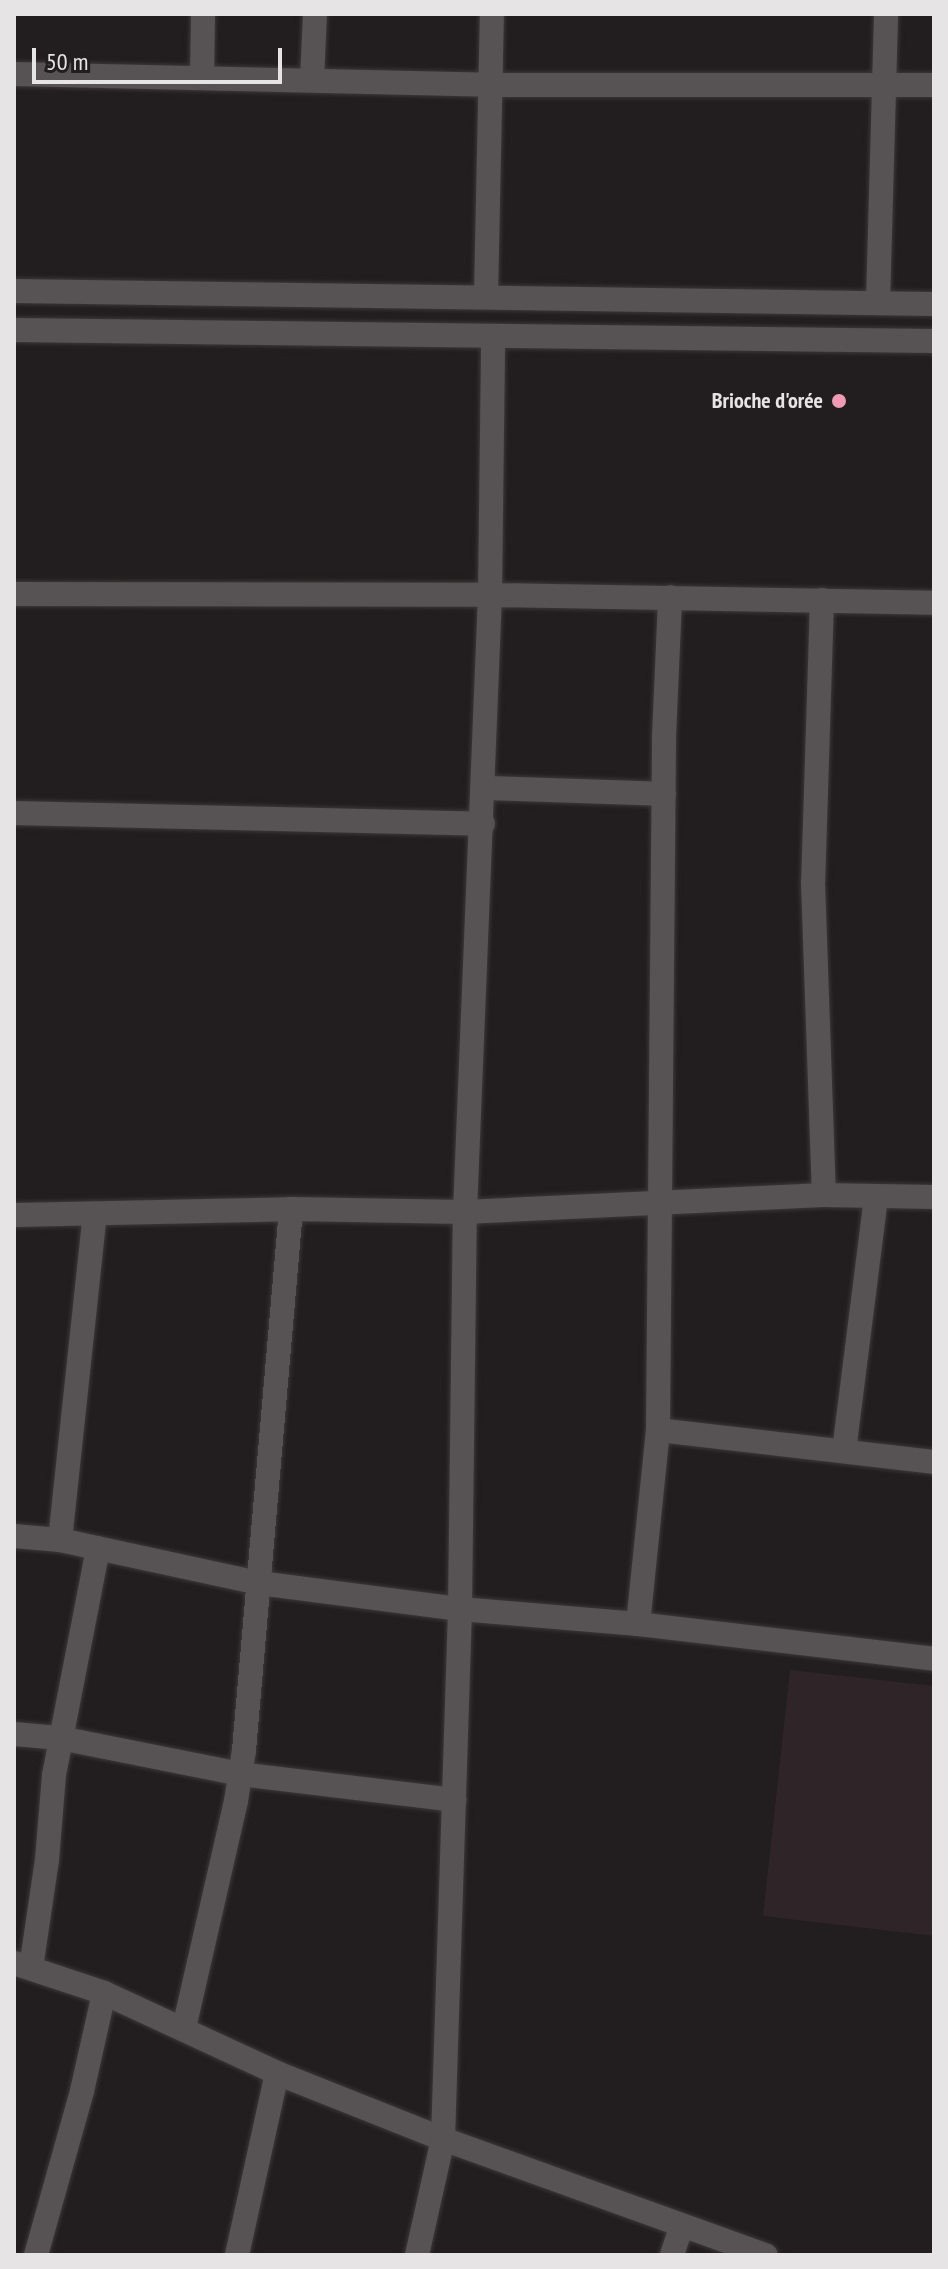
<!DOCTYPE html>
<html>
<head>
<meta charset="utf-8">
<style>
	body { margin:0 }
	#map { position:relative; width:948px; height:2269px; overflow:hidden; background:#221d1e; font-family:"PT Sans Narrow",sans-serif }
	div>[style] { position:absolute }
	.built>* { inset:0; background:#2f2427 }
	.roads { filter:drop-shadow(0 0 2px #3b3839) drop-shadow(0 0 2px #3b3839) }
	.minor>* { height:24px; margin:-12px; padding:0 12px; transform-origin:12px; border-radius:12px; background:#575253 }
	.dots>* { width:22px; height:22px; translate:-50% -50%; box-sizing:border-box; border:4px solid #221d1e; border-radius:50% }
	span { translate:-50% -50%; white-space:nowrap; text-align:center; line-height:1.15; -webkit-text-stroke:6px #221d1e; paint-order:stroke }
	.poi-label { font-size:22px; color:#e7e4e5; font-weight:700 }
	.right { translate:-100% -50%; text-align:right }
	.frame { position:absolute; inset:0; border:16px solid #e7e4e5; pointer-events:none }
	.scale { position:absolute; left:32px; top:48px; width:250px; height:36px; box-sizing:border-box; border:4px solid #e7e4e5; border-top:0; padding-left:10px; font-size:24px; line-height:28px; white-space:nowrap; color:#e7e4e5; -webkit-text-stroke:6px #221d1e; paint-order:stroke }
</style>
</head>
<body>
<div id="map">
	<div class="built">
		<div style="clip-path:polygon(790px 1670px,934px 1686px,934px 1936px,763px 1916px)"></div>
	</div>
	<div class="roads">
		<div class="minor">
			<div style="left:14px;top:74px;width:475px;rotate:1.3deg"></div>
			<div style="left:489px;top:85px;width:445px"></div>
			<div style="left:202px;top:78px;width:64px;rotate:-89.1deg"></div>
			<div style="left:312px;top:80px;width:66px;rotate:-87.4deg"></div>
			<div style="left:14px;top:291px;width:920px;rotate:0.81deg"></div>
			<div style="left:486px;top:296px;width:282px;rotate:-88.8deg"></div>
			<div style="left:878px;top:303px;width:289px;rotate:-88.4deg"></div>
			<div style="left:14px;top:330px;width:920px;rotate:0.69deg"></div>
			<div style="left:14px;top:594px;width:476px;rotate:0.1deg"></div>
			<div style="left:490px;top:595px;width:444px;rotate:1deg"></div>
			<div style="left:822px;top:600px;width:282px;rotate:91.8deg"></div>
			<div style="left:813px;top:882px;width:313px;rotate:88deg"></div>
			<div style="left:485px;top:788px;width:179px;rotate:1.9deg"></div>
			<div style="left:14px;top:813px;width:469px;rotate:1.3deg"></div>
			<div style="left:14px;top:1215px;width:277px;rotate:-1.2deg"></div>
			<div style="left:291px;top:1209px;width:174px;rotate:1deg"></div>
			<div style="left:465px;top:1212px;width:359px;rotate:-2.7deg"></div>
			<div style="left:824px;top:1195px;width:110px;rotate:1deg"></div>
			<div style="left:658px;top:1430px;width:278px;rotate:6.6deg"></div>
			<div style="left:844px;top:1451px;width:254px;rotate:-82.8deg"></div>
			<div style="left:14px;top:1536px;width:46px;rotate:5deg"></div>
			<div style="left:60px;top:1540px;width:204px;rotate:12.2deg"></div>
			<div style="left:259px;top:1583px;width:203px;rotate:7.4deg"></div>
			<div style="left:460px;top:1609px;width:179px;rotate:4.8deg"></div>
			<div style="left:638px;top:1624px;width:298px;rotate:6.7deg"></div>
			<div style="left:60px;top:1540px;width:328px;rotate:-83.9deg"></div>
			<div style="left:638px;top:1624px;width:195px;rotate:-84.1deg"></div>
			<div style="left:658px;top:1430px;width:693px;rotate:-89.5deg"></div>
			<div style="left:664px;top:737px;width:140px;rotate:-87.5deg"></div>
			<div style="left:14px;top:1734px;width:46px;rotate:5deg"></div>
			<div style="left:60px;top:1738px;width:184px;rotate:11.3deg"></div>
			<div style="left:240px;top:1774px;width:216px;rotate:6.9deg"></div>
			<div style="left:14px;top:1963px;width:95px;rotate:18.4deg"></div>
			<div style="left:104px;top:1993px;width:191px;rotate:24.8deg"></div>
			<div style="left:277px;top:2073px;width:179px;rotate:21.7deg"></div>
			<div style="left:443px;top:2139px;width:343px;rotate:19.8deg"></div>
			<div style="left:31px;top:1968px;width:109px;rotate:-81.6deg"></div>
			<div style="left:47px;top:1860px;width:85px;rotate:-85.3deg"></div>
			<div style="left:54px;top:1775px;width:231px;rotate:-79deg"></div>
			<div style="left:184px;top:2028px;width:233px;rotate:-77.1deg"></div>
			<div style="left:236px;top:1801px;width:52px;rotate:-81.1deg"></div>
			<div style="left:244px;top:1750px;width:543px;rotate:-85.03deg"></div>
			<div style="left:36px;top:2255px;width:170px;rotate:-74.3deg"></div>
			<div style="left:82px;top:2091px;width:100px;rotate:-77.3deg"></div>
			<div style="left:237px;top:2255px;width:186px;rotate:-77.6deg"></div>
			<div style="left:417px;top:2255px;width:119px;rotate:-77.4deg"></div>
			<div style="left:443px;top:2139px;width:530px;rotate:-88.16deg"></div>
			<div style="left:460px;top:1609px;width:397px;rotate:-89.3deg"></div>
			<div style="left:465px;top:1212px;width:618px;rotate:-87.68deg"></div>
			<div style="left:490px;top:595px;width:257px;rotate:-89.3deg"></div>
			<div style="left:672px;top:2255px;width:29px;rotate:-72deg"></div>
		</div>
	</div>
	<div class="dots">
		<div style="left:839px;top:401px;background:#f09ab4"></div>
	</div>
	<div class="poi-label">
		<span class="right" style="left:823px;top:401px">Brioche d'orée</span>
	</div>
	<div class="frame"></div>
	<div class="scale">50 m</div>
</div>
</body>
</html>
